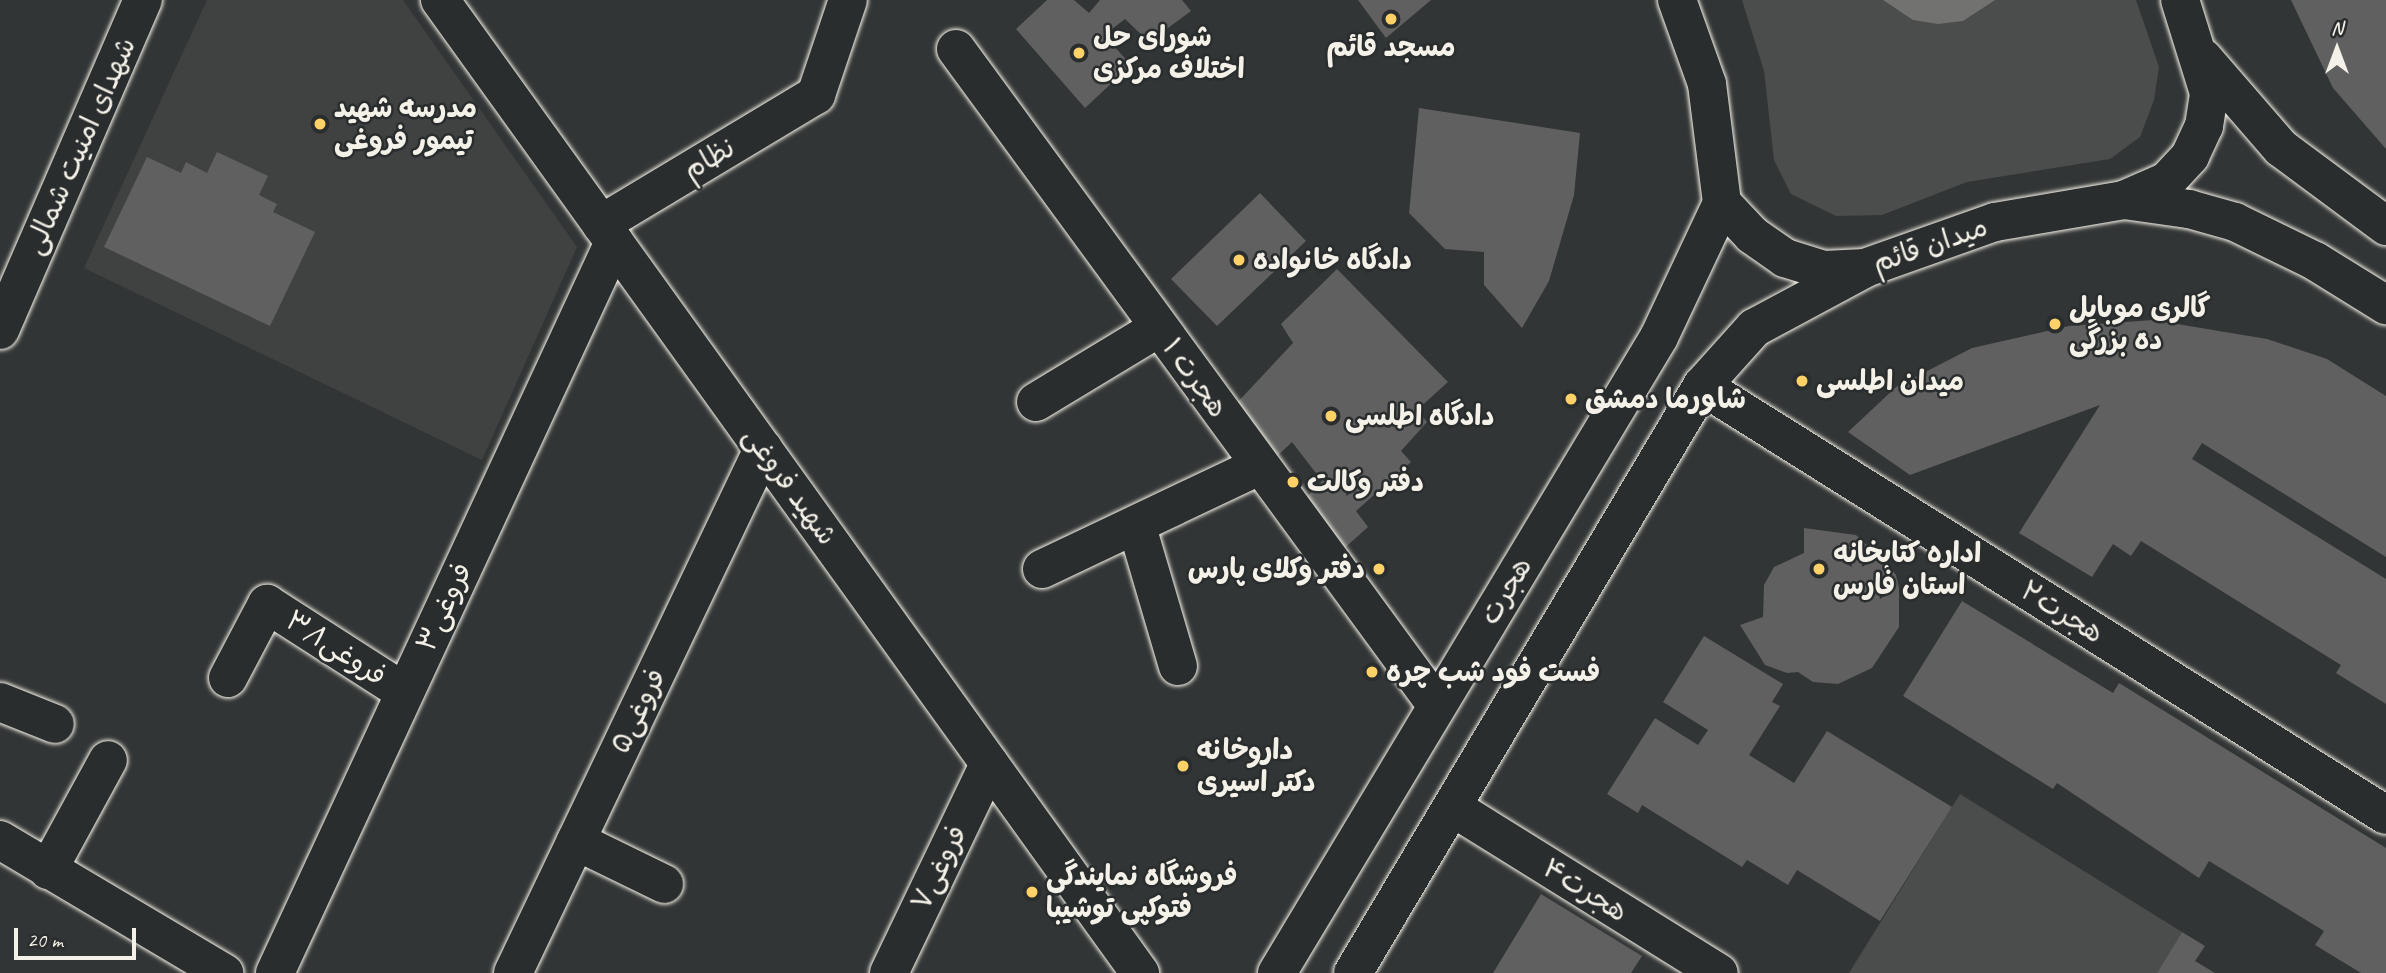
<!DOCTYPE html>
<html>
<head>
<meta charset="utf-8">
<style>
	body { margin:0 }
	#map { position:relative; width:2386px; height:973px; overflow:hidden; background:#323535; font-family:Caveat,"Playpen Sans Arabic",sans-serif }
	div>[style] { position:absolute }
	.built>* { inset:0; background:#404242 }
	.green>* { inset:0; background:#4b4d4c }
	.water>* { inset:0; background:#727370 }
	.building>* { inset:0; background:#5f605f }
	.roads { filter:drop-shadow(0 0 2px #f4f1e8) drop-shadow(0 0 2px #f4f1e8) }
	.street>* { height:38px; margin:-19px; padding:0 19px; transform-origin:19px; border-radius:19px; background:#2a2d2e }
	.secondary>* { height:38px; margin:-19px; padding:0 19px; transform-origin:19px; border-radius:19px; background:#2a2d2e }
	.dots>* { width:19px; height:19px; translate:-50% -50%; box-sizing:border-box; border:4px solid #2a2d2e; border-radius:50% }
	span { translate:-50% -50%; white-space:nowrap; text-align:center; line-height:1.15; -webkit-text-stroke:5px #2a2d2e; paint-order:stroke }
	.poi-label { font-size:28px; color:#f4f1e8; font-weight:700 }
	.left { translate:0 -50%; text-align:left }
	.right { translate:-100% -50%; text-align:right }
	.street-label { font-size:28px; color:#f4f1e8 }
	.north { position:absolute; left:2302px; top:14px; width:70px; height:70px; -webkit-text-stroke:5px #2a2d2e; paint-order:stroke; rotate:0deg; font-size:19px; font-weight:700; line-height:28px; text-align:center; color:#f4f1e8 }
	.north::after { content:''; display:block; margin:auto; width:24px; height:32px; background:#f4f1e8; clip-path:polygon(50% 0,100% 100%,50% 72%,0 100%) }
	.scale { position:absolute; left:14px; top:928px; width:122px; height:32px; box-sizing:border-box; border:4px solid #f4f1e8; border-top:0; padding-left:9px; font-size:21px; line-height:24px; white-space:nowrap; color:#f4f1e8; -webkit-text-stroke:5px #2a2d2e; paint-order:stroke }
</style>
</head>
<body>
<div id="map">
	<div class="built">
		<div style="clip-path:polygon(207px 0,403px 0,577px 247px,482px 460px,84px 268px)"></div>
	</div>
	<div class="green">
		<div style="clip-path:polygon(1742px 0,2136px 0,2159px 67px,2154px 100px,2140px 137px,2110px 159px,1967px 182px,1882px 215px,1836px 216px,1791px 194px,1774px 160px,1764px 71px)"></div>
		<div style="clip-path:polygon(1960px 794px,2182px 932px,2157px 973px,1849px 973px)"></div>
	</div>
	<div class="water">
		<div style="clip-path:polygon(1883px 0,1995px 0,1963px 21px,1938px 24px,1913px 20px)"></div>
	</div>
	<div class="building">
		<div style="clip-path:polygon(1047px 0,1074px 0,1089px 13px,1100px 0,1182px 0,1191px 11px,1149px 42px,1125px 19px,1104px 35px,1131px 65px,1085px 108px,1016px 29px)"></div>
		<div style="clip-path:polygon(1358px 0,1431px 0,1386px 38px)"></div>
		<div style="clip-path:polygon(2291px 0,2386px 0,2386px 149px,2333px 88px)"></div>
		<div style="clip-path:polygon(1419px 108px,1580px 133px,1574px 195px,1549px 281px,1522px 328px,1484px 285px,1484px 252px,1445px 249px,1409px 213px)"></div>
		<div style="clip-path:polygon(217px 152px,268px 176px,259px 195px,277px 204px,273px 212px,315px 232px,270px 326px,104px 247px,147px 157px,181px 173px,186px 162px,207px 173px)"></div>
		<div style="clip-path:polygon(1260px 193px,1306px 241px,1217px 326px,1171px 279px)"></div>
		<div style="clip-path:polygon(1337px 269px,1448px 382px,1417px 410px,1427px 422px,1401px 451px,1411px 462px,1356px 511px,1368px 527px,1339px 553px,1302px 502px,1322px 481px,1292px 442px,1272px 461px,1233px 407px,1293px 343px,1281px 324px)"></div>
		<div style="clip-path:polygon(2153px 320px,2267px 339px,2327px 359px,2386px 396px,2386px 557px,2202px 443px,2192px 459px,2386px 579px,2386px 704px,2336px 673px,2341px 665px,2141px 541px,2131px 556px,2113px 544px,2092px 577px,2019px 533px,2100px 405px,1910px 475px,1848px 432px,1896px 387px,1972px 348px,2069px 326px)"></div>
		<div style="clip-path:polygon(1804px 528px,1856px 535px,1867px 545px,1873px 560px,1886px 563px,1896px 575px,1899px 588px,1899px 627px,1872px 668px,1838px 684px,1813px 682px,1798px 672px,1787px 673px,1765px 665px,1740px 625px,1763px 617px,1764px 585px,1774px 567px,1804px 553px)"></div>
		<div style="clip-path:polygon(1962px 601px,2113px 693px,2119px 683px,2386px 848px,2386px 973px,2361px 973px,2315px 945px,2324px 931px,2209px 861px,2199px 878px,2057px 783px,2053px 789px,1903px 696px)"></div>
		<div style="clip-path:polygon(1704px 636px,1783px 684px,1772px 702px,1780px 706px,1749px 755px,1794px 783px,1827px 731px,1952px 807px,1880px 921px,1797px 870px,1788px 885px,1747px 860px,1742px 867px,1642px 805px,1638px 813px,1607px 794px,1655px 718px,1698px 745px,1708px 730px,1663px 702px)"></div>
		<div style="clip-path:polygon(1541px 894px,1642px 956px,1631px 973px,1493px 973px)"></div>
		<div style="clip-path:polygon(2182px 932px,2205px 946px,2195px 961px,2215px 973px,2157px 973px)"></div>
	</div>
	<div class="roads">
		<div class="street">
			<div style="left:956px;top:49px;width:814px;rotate:53.79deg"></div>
			<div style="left:601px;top:224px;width:251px;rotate:-31deg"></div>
			<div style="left:816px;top:95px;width:100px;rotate:-71.4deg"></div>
			<div style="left:1702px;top:386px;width:807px;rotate:32.1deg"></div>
			<div style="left:1036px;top:402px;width:143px;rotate:-31.2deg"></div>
			<div style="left:1137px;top:527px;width:145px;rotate:73.6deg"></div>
			<div style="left:1042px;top:569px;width:240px;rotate:-25.4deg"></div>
			<div style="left:228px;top:678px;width:84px;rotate:-62.2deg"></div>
			<div style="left:267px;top:604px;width:163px;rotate:32.7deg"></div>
			<div style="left:0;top:702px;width:59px;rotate:21.8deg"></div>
			<div style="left:1452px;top:807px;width:314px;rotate:31.9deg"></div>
			<div style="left:0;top:840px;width:261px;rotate:30.7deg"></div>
			<div style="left:576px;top:841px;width:98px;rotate:26deg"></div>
			<div style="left:48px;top:870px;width:125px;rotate:-61.4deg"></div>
			<div style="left:275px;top:973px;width:806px;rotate:-65.12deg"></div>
			<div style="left:513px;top:973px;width:581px;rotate:-64.49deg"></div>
			<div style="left:889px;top:973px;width:232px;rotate:-64.4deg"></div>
		</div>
		<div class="secondary">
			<div style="left:440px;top:0;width:1199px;rotate:54.27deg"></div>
			<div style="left:1677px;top:0;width:89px;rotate:70.3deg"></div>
			<div style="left:1707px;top:84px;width:120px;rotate:82.8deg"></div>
			<div style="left:1722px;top:203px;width:44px;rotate:46.8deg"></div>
			<div style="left:1752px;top:235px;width:40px;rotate:34.9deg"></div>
			<div style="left:1785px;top:258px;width:41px;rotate:17.1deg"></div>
			<div style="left:1824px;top:270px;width:41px;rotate:-2.8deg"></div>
			<div style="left:1865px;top:268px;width:138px;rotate:-19.5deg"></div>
			<div style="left:1995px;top:222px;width:131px;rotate:-9.7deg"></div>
			<div style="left:2124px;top:200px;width:47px;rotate:-23.8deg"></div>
			<div style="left:2167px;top:181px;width:34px;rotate:-47deg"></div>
			<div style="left:2190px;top:156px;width:33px;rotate:-65deg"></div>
			<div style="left:2204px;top:126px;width:33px;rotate:-81deg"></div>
			<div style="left:2209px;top:93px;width:97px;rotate:-107.3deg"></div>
			<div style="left:2203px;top:58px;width:119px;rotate:49.1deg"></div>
			<div style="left:2281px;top:148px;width:131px;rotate:36.6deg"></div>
			<div style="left:2124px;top:200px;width:66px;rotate:7.9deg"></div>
			<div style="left:2189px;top:209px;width:48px;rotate:15.8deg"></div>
			<div style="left:2235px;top:222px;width:89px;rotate:26deg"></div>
			<div style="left:2315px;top:261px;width:84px;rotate:31.8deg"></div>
			<div style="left:0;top:330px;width:360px;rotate:-66.6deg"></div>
			<div style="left:1277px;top:973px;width:742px;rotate:-59.01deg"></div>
			<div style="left:1659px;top:337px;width:148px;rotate:-64.8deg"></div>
			<div style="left:1353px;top:973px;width:683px;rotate:-59.27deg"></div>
			<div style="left:1702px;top:386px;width:78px;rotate:-48.1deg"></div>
			<div style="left:1754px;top:328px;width:123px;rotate:-28.2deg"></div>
		</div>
	</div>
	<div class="dots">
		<div style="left:1391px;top:19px;background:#ffd166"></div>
		<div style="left:1079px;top:53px;background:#ffd166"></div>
		<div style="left:320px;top:124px;background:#ffd166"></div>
		<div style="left:1239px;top:260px;background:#ffd166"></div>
		<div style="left:2055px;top:324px;background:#ffd166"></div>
		<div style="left:1802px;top:381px;background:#ffd166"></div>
		<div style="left:1571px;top:399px;background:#ffd166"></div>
		<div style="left:1331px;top:416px;background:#ffd166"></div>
		<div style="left:1293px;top:482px;background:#ffd166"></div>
		<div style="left:1379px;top:569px;background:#ffd166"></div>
		<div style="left:1819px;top:569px;background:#ffd166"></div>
		<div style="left:1372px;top:672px;background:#ffd166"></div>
		<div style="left:1183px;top:766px;background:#ffd166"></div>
		<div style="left:1032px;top:892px;background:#ffd166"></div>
	</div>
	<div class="poi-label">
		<span class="left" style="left:1093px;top:53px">شورای حل<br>اختلاف مرکزی</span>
		<span style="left:1391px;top:47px">مسجد قائم</span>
		<span class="left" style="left:334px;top:124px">مدرسه شهید<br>تیمور فروغی</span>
		<span class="left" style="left:1253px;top:260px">دادگاه خانواده</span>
		<span class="left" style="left:2069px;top:324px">گالری موبایل<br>ده بزرگی</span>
		<span class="left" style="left:1816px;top:381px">میدان اطلسی</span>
		<span class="left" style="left:1585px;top:399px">شاورما دمشق</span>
		<span class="left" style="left:1345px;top:416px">دادگاه اطلسی</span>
		<span class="left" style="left:1307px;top:482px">دفتر وکالت</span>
		<span class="left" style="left:1833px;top:569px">اداره کتابخانه<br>استان فارس</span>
		<span class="right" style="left:1365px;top:569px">دفتر وکلای پارس</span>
		<span class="left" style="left:1386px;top:672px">فست فود شب چره</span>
		<span class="left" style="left:1197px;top:766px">داروخانه<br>دکتر اسیری</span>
		<span class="left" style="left:1046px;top:892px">فروشگاه نمایندگی<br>فتوکپی توشیبا</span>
	</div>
	<div class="street-label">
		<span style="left:80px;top:146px;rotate:-66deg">شهدای امنیت شمالی</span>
		<span style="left:709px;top:159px;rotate:-31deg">نظام</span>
		<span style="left:1930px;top:245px;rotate:-19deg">میدان قائم</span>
		<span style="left:1195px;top:378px;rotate:54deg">هجرت ۱</span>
		<span style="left:790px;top:486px;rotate:54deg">شهید فروغی</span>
		<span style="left:1506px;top:591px;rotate:-59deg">هجرت</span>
		<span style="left:444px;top:607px;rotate:-65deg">فروغی۳</span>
		<span style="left:2062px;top:612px;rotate:32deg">هجرت۲</span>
		<span style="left:336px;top:648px;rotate:33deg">فروغی۳/۱</span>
		<span style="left:638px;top:711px;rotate:-64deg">فروغی۵</span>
		<span style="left:939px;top:868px;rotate:-64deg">فروغی۷</span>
		<span style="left:1585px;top:890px;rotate:32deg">هجرت۴</span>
	</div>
	<div class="north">N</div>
	<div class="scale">20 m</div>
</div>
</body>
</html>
